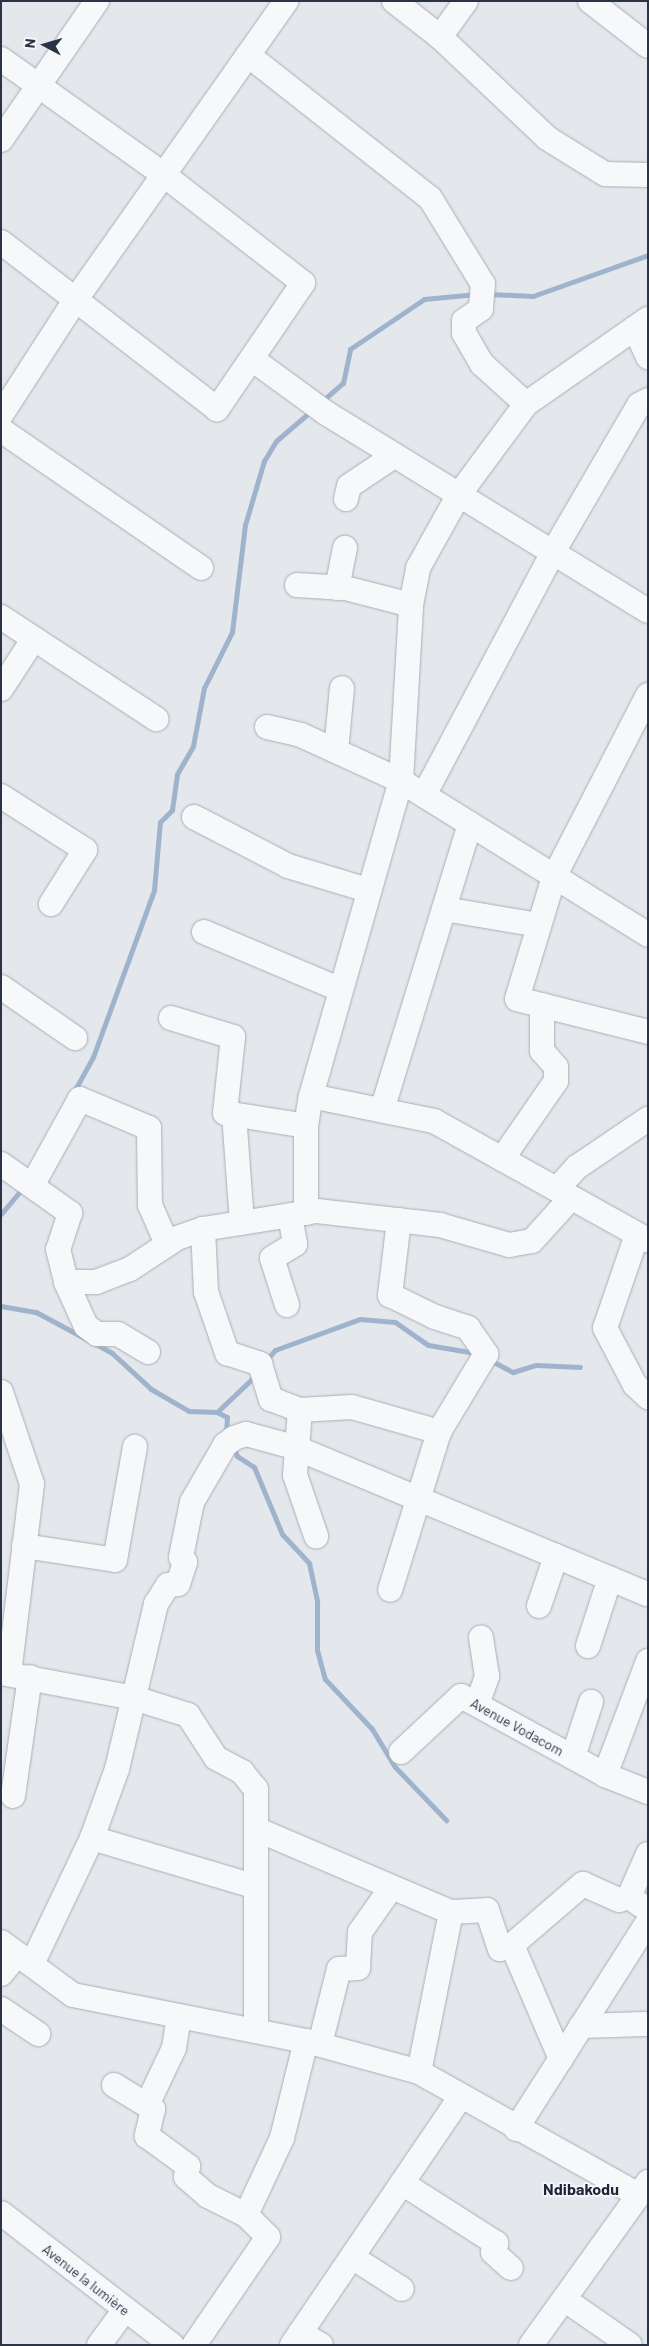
<!DOCTYPE html>
<html>
<head>
<meta charset="utf-8">
<style>
	body { margin:0 }
	#map { position:relative; width:649px; height:2346px; overflow:hidden; background:#e4e7ec; font-family:Barlow,sans-serif }
	div>[style] { position:absolute }
	.stream>* { height:5px; margin:-2.5px; padding:0 2.5px; transform-origin:2.5px; border-radius:2.5px; background:#9fb4cc }
	.roads { filter:drop-shadow(0 0 1px #a9aeb7) drop-shadow(0 0 1px #a9aeb7) }
	.minor>* { height:24px; margin:-12px; padding:0 12px; transform-origin:12px; border-radius:12px; background:#f7f8fa }
	span { translate:-50% -50%; white-space:nowrap; text-align:center; line-height:1.15; -webkit-text-stroke:4px #f4f6f9; paint-order:stroke }
	.street-label { font-size:14px; color:#2b3445 }
	.quarter-label { font-size:16px; color:#1d2536; font-weight:700 }
	.frame { position:absolute; inset:0; border:2px solid #2b3445; pointer-events:none }
	.north { position:absolute; left:20px; top:20px; width:50px; height:50px; -webkit-text-stroke:4px #f4f6f9; paint-order:stroke; rotate:276deg; font-size:14px; font-weight:700; line-height:20px; text-align:center; color:#2b3445 }
	.north::after { content:''; display:block; margin:auto; width:18px; height:22px; background:#2b3445; clip-path:polygon(50% 0,100% 100%,50% 72%,0 100%) }
</style>
</head>
<body>
<div id="map">
	<div class="stream">
		<div style="left:488px;top:294px;width:45px;rotate:2.5deg"></div>
		<div style="left:533px;top:296px;width:122px;rotate:-19.6deg"></div>
		<div style="left:321px;top:402px;width:29px;rotate:-41deg"></div>
		<div style="left:343px;top:383px;width:35px;rotate:-78deg"></div>
		<div style="left:350px;top:349px;width:89px;rotate:-34deg"></div>
		<div style="left:424px;top:299px;width:53px;rotate:-5.4deg"></div>
		<div style="left:72px;top:1095px;width:43px;rotate:-61.1deg"></div>
		<div style="left:93px;top:1057px;width:178px;rotate:-69.9deg"></div>
		<div style="left:154px;top:890px;width:68px;rotate:-85deg"></div>
		<div style="left:160px;top:822px;width:17px;rotate:-45deg"></div>
		<div style="left:172px;top:810px;width:36px;rotate:-82deg"></div>
		<div style="left:177px;top:774px;width:32px;rotate:-60deg"></div>
		<div style="left:193px;top:746px;width:59px;rotate:-79.3deg"></div>
		<div style="left:204px;top:688px;width:63px;rotate:-63.4deg"></div>
		<div style="left:232px;top:632px;width:108px;rotate:-83.1deg"></div>
		<div style="left:245px;top:525px;width:67px;rotate:-73.5deg"></div>
		<div style="left:264px;top:461px;width:23px;rotate:-59deg"></div>
		<div style="left:276px;top:441px;width:46px;rotate:-40.6deg"></div>
		<div style="left:1px;top:1214px;width:34px;rotate:-50deg"></div>
		<div style="left:1px;top:1306px;width:36px;rotate:10deg"></div>
		<div style="left:36px;top:1312px;width:86px;rotate:28.3deg"></div>
		<div style="left:112px;top:1353px;width:53px;rotate:42.7deg"></div>
		<div style="left:151px;top:1389px;width:44px;rotate:30.1deg"></div>
		<div style="left:189px;top:1411px;width:28px;rotate:2deg"></div>
		<div style="left:217px;top:1412px;width:55px;rotate:-43.5deg"></div>
		<div style="left:490px;top:1360px;width:26px;rotate:28deg"></div>
		<div style="left:513px;top:1372px;width:24px;rotate:-17deg"></div>
		<div style="left:536px;top:1365px;width:44px;rotate:2.6deg"></div>
		<div style="left:266px;top:1361px;width:14px;rotate:-51deg"></div>
		<div style="left:275px;top:1350px;width:90px;rotate:-20deg"></div>
		<div style="left:360px;top:1319px;width:35px;rotate:5deg"></div>
		<div style="left:395px;top:1322px;width:40px;rotate:34.9deg"></div>
		<div style="left:428px;top:1345px;width:48px;rotate:9.7deg"></div>
		<div style="left:217px;top:1412px;width:11px;rotate:27deg"></div>
		<div style="left:227px;top:1417px;width:18px;rotate:93deg"></div>
		<div style="left:233px;top:1446px;width:11px;rotate:68deg"></div>
		<div style="left:237px;top:1456px;width:20px;rotate:33deg"></div>
		<div style="left:254px;top:1467px;width:73px;rotate:67.3deg"></div>
		<div style="left:282px;top:1534px;width:40px;rotate:47deg"></div>
		<div style="left:309px;top:1563px;width:40px;rotate:78deg"></div>
		<div style="left:317px;top:1602px;width:48px;rotate:90deg"></div>
		<div style="left:317px;top:1650px;width:30px;rotate:75deg"></div>
		<div style="left:325px;top:1679px;width:69px;rotate:46.8deg"></div>
		<div style="left:372px;top:1729px;width:44px;rotate:58.8deg"></div>
		<div style="left:395px;top:1767px;width:74px;rotate:46.1deg"></div>
	</div>
	<div class="roads">
		<div class="minor">
			<div style="left:394px;top:1px;width:58px;rotate:38deg"></div>
			<div style="left:440px;top:37px;width:147px;rotate:43.3deg"></div>
			<div style="left:547px;top:138px;width:68px;rotate:31.8deg"></div>
			<div style="left:605px;top:174px;width:43px;rotate:1.3deg"></div>
			<div style="left:590px;top:1px;width:73px;rotate:37.8deg"></div>
			<div style="left:440px;top:37px;width:44px;rotate:-54.2deg"></div>
			<div style="left:248px;top:55px;width:231px;rotate:38.2deg"></div>
			<div style="left:430px;top:198px;width:101px;rotate:58.4deg"></div>
			<div style="left:483px;top:284px;width:25px;rotate:95deg"></div>
			<div style="left:481px;top:309px;width:21px;rotate:145deg"></div>
			<div style="left:464px;top:321px;width:12px;rotate:90deg"></div>
			<div style="left:464px;top:333px;width:36px;rotate:60deg"></div>
			<div style="left:482px;top:364px;width:59px;rotate:42.3deg"></div>
			<div style="left:1px;top:59px;width:200px;rotate:35.4deg"></div>
			<div style="left:164px;top:175px;width:176px;rotate:37.8deg"></div>
			<div style="left:303px;top:283px;width:153px;rotate:124.3deg"></div>
			<div style="left:217px;top:409px;width:273px;rotate:-142.3deg"></div>
			<div style="left:1px;top:140px;width:169px;rotate:-55.4deg"></div>
			<div style="left:635px;top:328px;width:32px;rotate:66deg"></div>
			<div style="left:252px;top:359px;width:92px;rotate:36.1deg"></div>
			<div style="left:326px;top:413px;width:378px;rotate:31.6deg"></div>
			<div style="left:1px;top:415px;width:138px;rotate:-57.1deg"></div>
			<div style="left:76px;top:299px;width:365px;rotate:-54.8deg"></div>
			<div style="left:1px;top:430px;width:243px;rotate:34.6deg"></div>
			<div style="left:346px;top:499px;width:13px;rotate:-77deg"></div>
			<div style="left:349px;top:486px;width:54px;rotate:-33.7deg"></div>
			<div style="left:297px;top:585px;width:48px;rotate:3.6deg"></div>
			<div style="left:345px;top:588px;width:68px;rotate:14.4deg"></div>
			<div style="left:337px;top:588px;width:41px;rotate:-78.7deg"></div>
			<div style="left:1px;top:617px;width:186px;rotate:33.3deg"></div>
			<div style="left:1px;top:689px;width:59px;rotate:-56.9deg"></div>
			<div style="left:648px;top:695px;width:205px;rotate:117.3deg"></div>
			<div style="left:554px;top:877px;width:127px;rotate:106.9deg"></div>
			<div style="left:517px;top:999px;width:135px;rotate:14.1deg"></div>
			<div style="left:267px;top:727px;width:35px;rotate:13deg"></div>
			<div style="left:301px;top:735px;width:110px;rotate:24.7deg"></div>
			<div style="left:401px;top:781px;width:291px;rotate:31.9deg"></div>
			<div style="left:336px;top:751px;width:63px;rotate:-84.6deg"></div>
			<div style="left:424px;top:795px;width:275px;rotate:-62deg"></div>
			<div style="left:553px;top:552px;width:170px;rotate:-59.7deg"></div>
			<div style="left:639px;top:405px;width:10px;rotate:-29deg"></div>
			<div style="left:1px;top:796px;width:100px;rotate:32.7deg"></div>
			<div style="left:85px;top:850px;width:64px;rotate:122.2deg"></div>
			<div style="left:194px;top:817px;width:106px;rotate:27.5deg"></div>
			<div style="left:288px;top:866px;width:84px;rotate:16.7deg"></div>
			<div style="left:444px;top:909px;width:96px;rotate:9.6deg"></div>
			<div style="left:204px;top:932px;width:147px;rotate:22.9deg"></div>
			<div style="left:1px;top:987px;width:90px;rotate:34.6deg"></div>
			<div style="left:171px;top:1018px;width:65px;rotate:17deg"></div>
			<div style="left:233px;top:1037px;width:76px;rotate:96deg"></div>
			<div style="left:225px;top:1113px;width:82px;rotate:9.1deg"></div>
			<div style="left:311px;top:1096px;width:126px;rotate:11.5deg"></div>
			<div style="left:434px;top:1121px;width:245px;rotate:29.1deg"></div>
			<div style="left:382px;top:1110px;width:299px;rotate:-72.9deg"></div>
			<div style="left:234px;top:1114px;width:109px;rotate:85.8deg"></div>
			<div style="left:502px;top:1159px;width:95px;rotate:-55.3deg"></div>
			<div style="left:556px;top:1081px;width:14px;rotate:-90deg"></div>
			<div style="left:556px;top:1067px;width:21px;rotate:-131deg"></div>
			<div style="left:542px;top:1051px;width:46px;rotate:-90deg"></div>
			<div style="left:1px;top:1164px;width:85px;rotate:35.4deg"></div>
			<div style="left:70px;top:1213px;width:38px;rotate:108deg"></div>
			<div style="left:58px;top:1249px;width:34px;rotate:76deg"></div>
			<div style="left:66px;top:1282px;width:48px;rotate:65.6deg"></div>
			<div style="left:86px;top:1326px;width:14px;rotate:36deg"></div>
			<div style="left:97px;top:1334px;width:21px"></div>
			<div style="left:118px;top:1334px;width:35px;rotate:31deg"></div>
			<div style="left:33px;top:1184px;width:97px;rotate:-61.1deg"></div>
			<div style="left:80px;top:1099px;width:75px;rotate:22.8deg"></div>
			<div style="left:149px;top:1128px;width:77px;rotate:89.3deg"></div>
			<div style="left:150px;top:1205px;width:43px;rotate:66.4deg"></div>
			<div style="left:557px;top:1189px;width:30px;rotate:-48deg"></div>
			<div style="left:577px;top:1167px;width:86px;rotate:-34.1deg"></div>
			<div style="left:306px;top:1213px;width:87px;rotate:-90deg"></div>
			<div style="left:306px;top:1126px;width:30px;rotate:-81deg"></div>
			<div style="left:311px;top:1096px;width:328px;rotate:-74.1deg"></div>
			<div style="left:401px;top:781px;width:176px;rotate:-86.7deg"></div>
			<div style="left:411px;top:605px;width:38px;rotate:-79deg"></div>
			<div style="left:418px;top:568px;width:82px;rotate:-60.9deg"></div>
			<div style="left:458px;top:496px;width:114px;rotate:-53.5deg"></div>
			<div style="left:526px;top:404px;width:149px;rotate:-34.9deg"></div>
			<div style="left:399px;top:1220px;width:76px;rotate:96.8deg"></div>
			<div style="left:390px;top:1295px;width:50px;rotate:26.1deg"></div>
			<div style="left:435px;top:1317px;width:35px;rotate:18deg"></div>
			<div style="left:468px;top:1328px;width:32px;rotate:55deg"></div>
			<div style="left:486px;top:1354px;width:91px;rotate:121.1deg"></div>
			<div style="left:203px;top:1229px;width:63px;rotate:87.3deg"></div>
			<div style="left:206px;top:1292px;width:65px;rotate:71deg"></div>
			<div style="left:227px;top:1353px;width:35px;rotate:18deg"></div>
			<div style="left:260px;top:1364px;width:37px;rotate:73deg"></div>
			<div style="left:271px;top:1399px;width:31px;rotate:21deg"></div>
			<div style="left:300px;top:1410px;width:65px;rotate:94.4deg"></div>
			<div style="left:295px;top:1475px;width:65px;rotate:71deg"></div>
			<div style="left:637px;top:1235px;width:98px;rotate:109deg"></div>
			<div style="left:605px;top:1328px;width:64px;rotate:62.2deg"></div>
			<div style="left:635px;top:1385px;width:18px;rotate:43deg"></div>
			<div style="left:66px;top:1282px;width:30px"></div>
			<div style="left:96px;top:1282px;width:36px;rotate:-21deg"></div>
			<div style="left:130px;top:1269px;width:56px;rotate:-33.4deg"></div>
			<div style="left:177px;top:1238px;width:28px;rotate:-19deg"></div>
			<div style="left:203px;top:1229px;width:115px;rotate:-9deg"></div>
			<div style="left:317px;top:1211px;width:124px;rotate:6.5deg"></div>
			<div style="left:440px;top:1225px;width:72px;rotate:16.2deg"></div>
			<div style="left:509px;top:1245px;width:23px;rotate:-10deg"></div>
			<div style="left:532px;top:1241px;width:55px;rotate:-47.9deg"></div>
			<div style="left:287px;top:1305px;width:49px;rotate:-107.7deg"></div>
			<div style="left:272px;top:1258px;width:27px;rotate:-31deg"></div>
			<div style="left:295px;top:1244px;width:29px;rotate:-100deg"></div>
			<div style="left:1px;top:1392px;width:97px;rotate:71.4deg"></div>
			<div style="left:32px;top:1484px;width:191px;rotate:96.9deg"></div>
			<div style="left:300px;top:1410px;width:52px;rotate:-3.3deg"></div>
			<div style="left:352px;top:1407px;width:91px;rotate:16deg"></div>
			<div style="left:439px;top:1432px;width:165px;rotate:107.2deg"></div>
			<div style="left:24px;top:1546px;width:92px;rotate:8.7deg"></div>
			<div style="left:115px;top:1560px;width:115px;rotate:-80deg"></div>
			<div style="left:539px;top:1606px;width:53px;rotate:-71.2deg"></div>
			<div style="left:588px;top:1646px;width:71px;rotate:-72.1deg"></div>
			<div style="left:1px;top:1673px;width:135px;rotate:10.6deg"></div>
			<div style="left:134px;top:1698px;width:57px;rotate:17.5deg"></div>
			<div style="left:188px;top:1715px;width:51px;rotate:56.9deg"></div>
			<div style="left:216px;top:1758px;width:30px;rotate:28deg"></div>
			<div style="left:242px;top:1772px;width:22px;rotate:51deg"></div>
			<div style="left:256px;top:1789px;width:242px;rotate:90deg"></div>
			<div style="left:477px;top:1704px;width:30px;rotate:-70deg"></div>
			<div style="left:487px;top:1676px;width:39px;rotate:-99deg"></div>
			<div style="left:401px;top:1752px;width:82px;rotate:-43deg"></div>
			<div style="left:461px;top:1696px;width:164px;rotate:28.7deg"></div>
			<div style="left:605px;top:1775px;width:46px;rotate:21.6deg"></div>
			<div style="left:573px;top:1757px;width:58px;rotate:-71.9deg"></div>
			<div style="left:605px;top:1775px;width:122px;rotate:-69.3deg"></div>
			<div style="left:13px;top:1796px;width:120px;rotate:-81.9deg"></div>
			<div style="left:256px;top:1829px;width:212px;rotate:23.1deg"></div>
			<div style="left:451px;top:1912px;width:163px;rotate:101.3deg"></div>
			<div style="left:92px;top:1838px;width:171px;rotate:16.6deg"></div>
			<div style="left:642px;top:1906px;width:16px;rotate:-145deg"></div>
			<div style="left:629px;top:1897px;width:47px;rotate:-66.2deg"></div>
			<div style="left:451px;top:1912px;width:36px;rotate:-3deg"></div>
			<div style="left:487px;top:1910px;width:41px;rotate:71.6deg"></div>
			<div style="left:500px;top:1949px;width:13px;rotate:-18deg"></div>
			<div style="left:1px;top:1942px;width:89px;rotate:36.4deg"></div>
			<div style="left:73px;top:1995px;width:237px;rotate:11.2deg"></div>
			<div style="left:306px;top:2041px;width:117px;rotate:15.3deg"></div>
			<div style="left:419px;top:2072px;width:251px;rotate:29.3deg"></div>
			<div style="left:32px;top:1964px;width:140px;rotate:-64.5deg"></div>
			<div style="left:92px;top:1838px;width:73px;rotate:-70.1deg"></div>
			<div style="left:117px;top:1769px;width:170px;rotate:-76.7deg"></div>
			<div style="left:156px;top:1604px;width:22px;rotate:-58deg"></div>
			<div style="left:168px;top:1585px;width:10px;rotate:-6deg"></div>
			<div style="left:178px;top:1584px;width:23px;rotate:-72deg"></div>
			<div style="left:185px;top:1562px;width:6px;rotate:-129deg"></div>
			<div style="left:181px;top:1557px;width:56px;rotate:-78.7deg"></div>
			<div style="left:192px;top:1502px;width:66px;rotate:-59.9deg"></div>
			<div style="left:225px;top:1445px;width:11px;rotate:-38deg"></div>
			<div style="left:234px;top:1438px;width:13px;rotate:-18deg"></div>
			<div style="left:246px;top:1434px;width:50px;rotate:15.2deg"></div>
			<div style="left:294px;top:1447px;width:383px;rotate:22.6deg"></div>
			<div style="left:1px;top:1974px;width:26px;rotate:-50deg"></div>
			<div style="left:1px;top:2009px;width:45px;rotate:34deg"></div>
			<div style="left:581px;top:2026px;width:64px;rotate:-1.8deg"></div>
			<div style="left:320px;top:2044px;width:77px;rotate:-75.8deg"></div>
			<div style="left:339px;top:1969px;width:19px;rotate:-3deg"></div>
			<div style="left:358px;top:1968px;width:36px;rotate:-87deg"></div>
			<div style="left:360px;top:1932px;width:54px;rotate:-54.8deg"></div>
			<div style="left:561px;top:2059px;width:124px;rotate:-113.3deg"></div>
			<div style="left:512px;top:1945px;width:94px;rotate:-40.7deg"></div>
			<div style="left:583px;top:1884px;width:39px;rotate:24deg"></div>
			<div style="left:619px;top:1900px;width:10px;rotate:-17deg"></div>
			<div style="left:114px;top:2085px;width:46px;rotate:31.6deg"></div>
			<div style="left:153px;top:2109px;width:28px;rotate:103deg"></div>
			<div style="left:147px;top:2136px;width:51px;rotate:36.2deg"></div>
			<div style="left:188px;top:2166px;width:11px;rotate:100deg"></div>
			<div style="left:186px;top:2177px;width:29px;rotate:41deg"></div>
			<div style="left:208px;top:2196px;width:42px;rotate:26.6deg"></div>
			<div style="left:147px;top:2105px;width:63px;rotate:-64.7deg"></div>
			<div style="left:174px;top:2048px;width:32px;rotate:-81deg"></div>
			<div style="left:516px;top:2129px;width:246px;rotate:-57.5deg"></div>
			<div style="left:402px;top:2183px;width:112px;rotate:32.6deg"></div>
			<div style="left:496px;top:2243px;width:9px;rotate:108deg"></div>
			<div style="left:493px;top:2252px;width:24px;rotate:42deg"></div>
			<div style="left:1px;top:2213px;width:216px;rotate:37.7deg"></div>
			<div style="left:352px;top:2257px;width:59px;rotate:32.6deg"></div>
			<div style="left:564px;top:2299px;width:80px;rotate:34.9deg"></div>
			<div style="left:300px;top:2333px;width:24px;rotate:30deg"></div>
			<div style="left:99px;top:2345px;width:42px;rotate:-53.7deg"></div>
			<div style="left:194px;top:2345px;width:131px;rotate:-55.6deg"></div>
			<div style="left:268px;top:2237px;width:31px;rotate:-135deg"></div>
			<div style="left:246px;top:2215px;width:85px;rotate:-64.9deg"></div>
			<div style="left:282px;top:2138px;width:100px;rotate:-76.1deg"></div>
			<div style="left:292px;top:2345px;width:301px;rotate:-55.8deg"></div>
			<div style="left:531px;top:2345px;width:201px;rotate:-54.3deg"></div>
		</div>
	</div>
	<div class="street-label">
		<span style="left:517px;top:1727px;rotate:29deg">Avenue Vodacom</span>
		<span style="left:86px;top:2280px;rotate:38deg">Avenue la lumière</span>
	</div>
	<div class="quarter-label">
		<span style="left:581px;top:2189px">Ndibakodu</span>
	</div>
	<div class="frame"></div>
	<div class="north">N</div>
</div>
</body>
</html>
